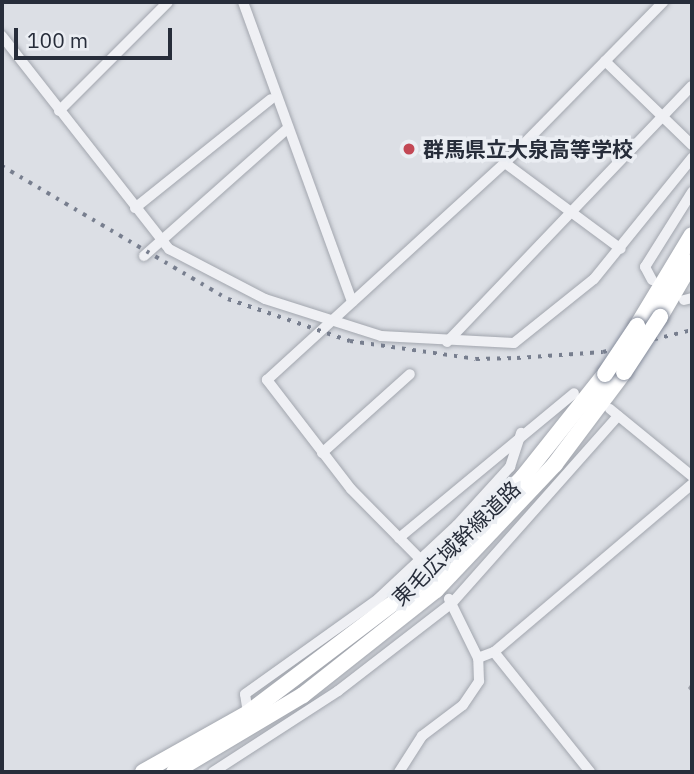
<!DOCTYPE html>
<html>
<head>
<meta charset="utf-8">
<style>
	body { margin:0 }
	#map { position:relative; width:694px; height:774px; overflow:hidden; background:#dcdfe5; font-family:"IBM Plex Sans","Noto Sans JP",sans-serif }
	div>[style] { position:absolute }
	.roads { filter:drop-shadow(0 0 2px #a2a6ae) drop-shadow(0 0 2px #a2a6ae) }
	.minor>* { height:10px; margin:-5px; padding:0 5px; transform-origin:5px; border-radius:5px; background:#eff0f4 }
	.highway>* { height:16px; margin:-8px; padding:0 8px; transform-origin:8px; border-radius:8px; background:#fff }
	.rail>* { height:3.5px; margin-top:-1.75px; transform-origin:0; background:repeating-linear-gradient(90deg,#777e8e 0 3.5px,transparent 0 10.5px) }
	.bridges { filter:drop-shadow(0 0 2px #858c9b) drop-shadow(0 0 2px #858c9b) }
	.highway-bridge>* { height:16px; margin:-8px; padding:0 8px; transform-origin:8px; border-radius:8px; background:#fff }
	.wall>* { inset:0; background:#9b9ea7 }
	.dots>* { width:19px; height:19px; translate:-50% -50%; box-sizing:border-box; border:4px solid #ebeef3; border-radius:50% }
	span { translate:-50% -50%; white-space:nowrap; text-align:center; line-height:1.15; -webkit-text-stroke:7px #ebeef3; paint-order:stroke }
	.poi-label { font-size:21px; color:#272d3a; font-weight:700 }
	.left { translate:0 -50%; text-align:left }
	.street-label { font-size:21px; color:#272d3a }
	.frame { position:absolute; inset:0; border:4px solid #272d3a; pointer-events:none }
	.scale { position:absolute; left:14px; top:28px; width:158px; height:32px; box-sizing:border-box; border:4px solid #272d3a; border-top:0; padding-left:9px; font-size:21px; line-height:24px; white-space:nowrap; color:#272d3a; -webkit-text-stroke:5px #ebeef3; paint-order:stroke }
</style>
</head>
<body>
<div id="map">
	<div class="roads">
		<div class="minor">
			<div style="left:243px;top:2px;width:319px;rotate:70deg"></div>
			<div style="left:2px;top:36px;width:271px;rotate:51.9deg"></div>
			<div style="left:169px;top:249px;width:108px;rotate:27.5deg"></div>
			<div style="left:265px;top:299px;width:122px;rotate:17.7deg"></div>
			<div style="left:381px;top:336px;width:133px;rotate:3deg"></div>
			<div style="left:514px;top:343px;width:102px;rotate:-38.7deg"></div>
			<div style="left:594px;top:279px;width:156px;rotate:-51deg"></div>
			<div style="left:605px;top:61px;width:121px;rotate:44deg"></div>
			<div style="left:59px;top:111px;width:154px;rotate:-45deg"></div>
			<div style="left:505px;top:163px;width:144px;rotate:36.6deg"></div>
			<div style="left:135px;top:208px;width:174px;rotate:-38.7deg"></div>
			<div style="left:144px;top:256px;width:193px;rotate:-41.6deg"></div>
			<div style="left:652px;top:280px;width:15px;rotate:-118deg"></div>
			<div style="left:645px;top:267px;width:89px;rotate:-57.9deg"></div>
			<div style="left:684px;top:300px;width:8px;rotate:-14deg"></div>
			<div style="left:447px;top:342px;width:354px;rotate:-46.3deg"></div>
			<div style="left:610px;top:409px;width:106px;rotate:39.3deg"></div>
			<div style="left:322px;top:453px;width:118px;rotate:-41.9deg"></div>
			<div style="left:399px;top:538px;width:227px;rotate:-39.6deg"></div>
			<div style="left:424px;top:563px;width:104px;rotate:-134.6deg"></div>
			<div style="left:351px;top:489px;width:138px;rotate:-127.6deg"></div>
			<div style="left:267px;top:380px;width:322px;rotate:-42.4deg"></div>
			<div style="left:505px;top:163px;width:226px;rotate:-45.5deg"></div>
			<div style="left:494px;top:652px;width:154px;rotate:51.3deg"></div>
			<div style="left:478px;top:658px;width:17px;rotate:-21deg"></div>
			<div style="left:494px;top:652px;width:260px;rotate:-40.3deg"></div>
			<div style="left:248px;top:713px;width:19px;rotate:-99deg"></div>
			<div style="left:245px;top:694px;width:163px;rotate:-35.5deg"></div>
			<div style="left:378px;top:599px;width:108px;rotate:-43.1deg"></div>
			<div style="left:457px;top:525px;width:79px;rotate:-47.6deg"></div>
			<div style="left:510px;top:467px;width:36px;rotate:-72deg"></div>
			<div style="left:213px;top:772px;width:149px;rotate:-32.9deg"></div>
			<div style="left:338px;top:691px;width:144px;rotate:-37.7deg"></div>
			<div style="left:452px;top:603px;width:250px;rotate:-48.4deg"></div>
			<div style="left:399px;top:772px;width:43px;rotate:-57.4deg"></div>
			<div style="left:422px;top:736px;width:51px;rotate:-37.1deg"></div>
			<div style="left:463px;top:705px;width:29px;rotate:-56deg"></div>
			<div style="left:479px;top:681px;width:23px;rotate:-92deg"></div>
			<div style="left:478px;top:658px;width:66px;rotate:-116.2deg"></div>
		</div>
		<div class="highway">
			<div style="left:660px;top:317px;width:64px;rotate:-59.8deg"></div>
			<div style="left:637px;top:326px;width:106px;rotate:-58.9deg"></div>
			<div style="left:143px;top:772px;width:120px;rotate:-29.3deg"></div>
			<div style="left:248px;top:713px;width:211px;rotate:-37.1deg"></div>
			<div style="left:416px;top:586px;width:153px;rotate:-45.5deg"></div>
			<div style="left:523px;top:477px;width:132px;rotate:-51.5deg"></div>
			<div style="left:174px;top:772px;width:150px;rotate:-30.8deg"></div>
			<div style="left:303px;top:695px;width:169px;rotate:-38.3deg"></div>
			<div style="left:436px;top:590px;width:173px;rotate:-46.6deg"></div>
			<div style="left:555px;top:464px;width:115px;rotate:-53.1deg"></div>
		</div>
	</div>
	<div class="rail">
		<div style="left:2px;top:166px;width:262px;rotate:30.5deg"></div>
		<div style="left:228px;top:299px;width:129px;rotate:19deg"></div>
		<div style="left:350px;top:341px;width:127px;rotate:8.1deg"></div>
		<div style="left:476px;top:359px;width:41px;rotate:-1.4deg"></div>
		<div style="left:517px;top:358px;width:86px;rotate:-4deg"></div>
		<div style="left:603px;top:352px;width:92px;rotate:-13.9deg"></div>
	</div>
	<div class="bridges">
		<div class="highway-bridge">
			<div style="left:624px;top:372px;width:66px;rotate:-56.8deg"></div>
			<div style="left:605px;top:374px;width:58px;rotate:-56.3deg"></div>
		</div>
	</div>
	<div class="wall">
		<div style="clip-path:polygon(692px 682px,692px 693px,688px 688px)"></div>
	</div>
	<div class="dots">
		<div style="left:409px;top:149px;background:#c34855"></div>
	</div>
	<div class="poi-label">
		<span class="left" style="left:423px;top:149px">群馬県立大泉高等学校</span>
	</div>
	<div class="street-label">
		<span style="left:456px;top:543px;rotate:-44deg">東毛広域幹線道路</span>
	</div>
	<div class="frame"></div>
	<div class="scale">100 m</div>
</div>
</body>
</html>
